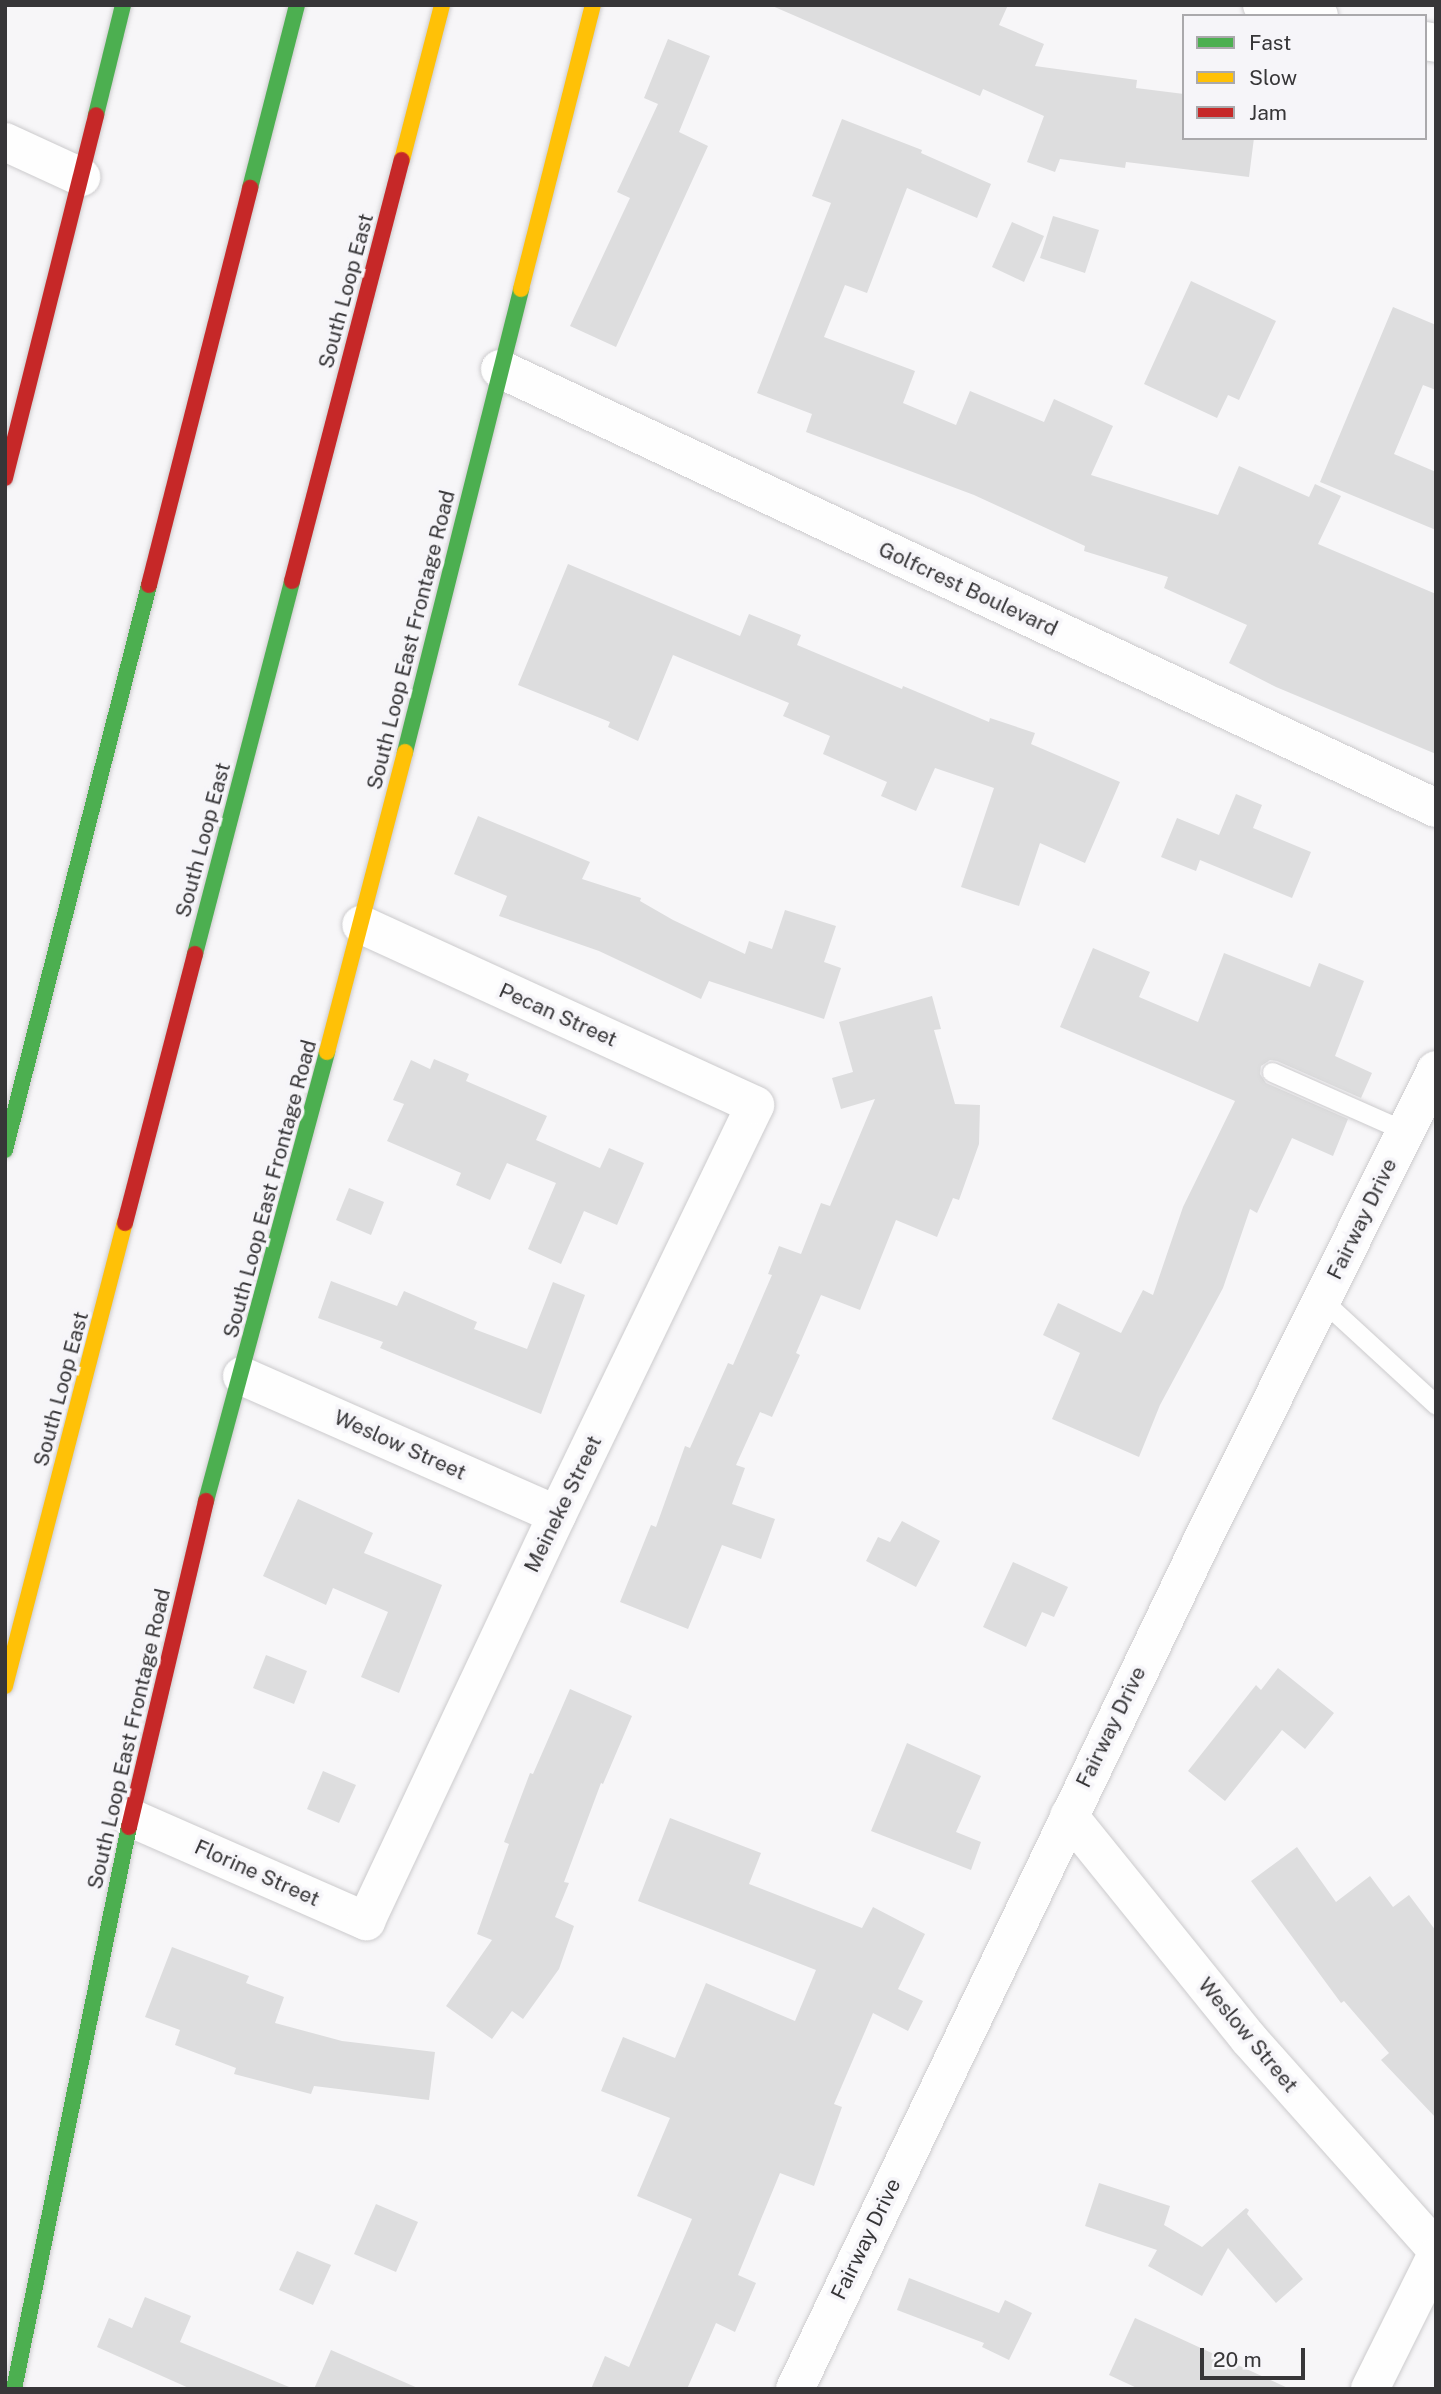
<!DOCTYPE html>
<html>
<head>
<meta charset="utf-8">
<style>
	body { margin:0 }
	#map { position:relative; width:1441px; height:2394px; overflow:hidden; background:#f7f6f8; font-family:"Public Sans",sans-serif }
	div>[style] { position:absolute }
	.building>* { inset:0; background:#ddddde }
	.roads { filter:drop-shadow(0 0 2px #cccbcd) drop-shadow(0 0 2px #cccbcd) }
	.lane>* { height:19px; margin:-9.5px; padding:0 9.5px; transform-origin:9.5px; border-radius:9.5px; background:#fefefe }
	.street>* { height:38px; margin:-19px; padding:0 19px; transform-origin:19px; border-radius:19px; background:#fefefe }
	.fast>* { height:16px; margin:-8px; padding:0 8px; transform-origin:8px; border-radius:8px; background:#4caf50 }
	.slow>* { height:16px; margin:-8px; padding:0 8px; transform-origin:8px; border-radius:8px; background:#ffc107 }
	.jam>* { height:16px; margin:-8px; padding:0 8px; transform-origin:8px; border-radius:8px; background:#c62828 }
	span { translate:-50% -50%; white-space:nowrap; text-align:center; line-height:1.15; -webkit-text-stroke:7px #f6f5f9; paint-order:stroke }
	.street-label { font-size:21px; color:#373638 }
	.frame { position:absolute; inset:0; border:7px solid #373638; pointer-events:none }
	.legend { position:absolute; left:1182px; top:14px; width:245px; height:126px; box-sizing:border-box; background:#f6f5f9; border:2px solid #aaa9ac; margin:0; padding:9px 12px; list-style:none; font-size:21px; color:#373638 }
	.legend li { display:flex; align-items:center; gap:14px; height:35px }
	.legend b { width:35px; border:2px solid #aaa9ac }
	.scale { position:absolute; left:1200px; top:2348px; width:105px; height:32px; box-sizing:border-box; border:4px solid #373638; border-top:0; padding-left:9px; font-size:21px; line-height:24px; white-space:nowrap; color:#373638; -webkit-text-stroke:5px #f6f5f9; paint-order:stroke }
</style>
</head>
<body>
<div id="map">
	<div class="building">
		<div style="clip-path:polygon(770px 5px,1008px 5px,999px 25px,1044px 44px,1035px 66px,1137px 80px,1136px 88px,1184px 94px,1184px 138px,1254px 138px,1249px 177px,1126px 162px,1125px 168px,1060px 159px,1055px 172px,1027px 162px,1044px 116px,983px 89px,980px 96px)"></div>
		<div style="clip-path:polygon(668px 39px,710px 56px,679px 132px,708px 146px,616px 347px,570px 326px,630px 198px,617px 192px,658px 104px,644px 98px)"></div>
		<div style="clip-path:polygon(842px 119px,922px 150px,921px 153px,991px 184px,977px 218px,907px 188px,867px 293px,845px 285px,824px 337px,915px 371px,903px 403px,956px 425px,970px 391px,1044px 422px,1054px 399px,1113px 426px,1091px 475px,1218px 515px,1239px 466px,1309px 497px,1315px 484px,1341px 496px,1318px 544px,1436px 594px,1436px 754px,1276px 687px,1229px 663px,1247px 625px,1164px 588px,1168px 577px,1084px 551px,1085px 546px,974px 495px,806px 432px,812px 414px,757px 393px,831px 203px,812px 196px)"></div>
		<div style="clip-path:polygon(1053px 216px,1099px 230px,1085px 273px,1040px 258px)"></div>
		<div style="clip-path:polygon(1012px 222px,1044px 236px,1024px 282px,992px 267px)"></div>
		<div style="clip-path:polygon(1191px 281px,1276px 321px,1239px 400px,1228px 395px,1217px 418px,1144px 384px)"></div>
		<div style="clip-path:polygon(1393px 307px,1436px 325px,1436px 390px,1423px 385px,1394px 454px,1436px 472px,1436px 530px,1320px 482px)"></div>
		<div style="clip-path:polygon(568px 564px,740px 636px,749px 614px,801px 635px,797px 645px,902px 689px,903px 686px,989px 722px,990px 718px,1035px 733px,1031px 744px,1120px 782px,1085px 863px,1040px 843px,1019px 906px,961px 887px,994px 788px,935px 768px,916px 811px,881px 796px,887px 782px,823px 754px,830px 736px,783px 716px,789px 703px,673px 655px,638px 741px,608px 727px,610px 722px,518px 685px)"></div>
		<div style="clip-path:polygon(1236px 794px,1262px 805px,1253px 828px,1311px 852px,1292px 898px,1200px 860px,1196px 871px,1161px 857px,1177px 818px,1219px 835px)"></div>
		<div style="clip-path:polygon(478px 816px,590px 862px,582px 879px,641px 898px,640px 901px,673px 920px,745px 954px,749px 941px,772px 949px,785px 910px,836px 926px,824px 962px,841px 968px,824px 1019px,709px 981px,701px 999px,599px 951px,499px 916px,507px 896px,454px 874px)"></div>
		<div style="clip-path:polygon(1093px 948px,1150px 972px,1139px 997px,1198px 1022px,1224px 953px,1310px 987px,1319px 963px,1364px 981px,1335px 1056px,1372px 1073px,1361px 1098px,1277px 1061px,1270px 1060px,1261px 1066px,1260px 1074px,1266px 1083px,1348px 1119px,1333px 1156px,1292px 1138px,1257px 1213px,1250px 1209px,1223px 1288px,1160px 1405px,1139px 1457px,1052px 1419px,1080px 1353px,1043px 1335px,1058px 1303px,1121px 1333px,1143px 1290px,1153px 1295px,1183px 1207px,1235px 1101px,1060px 1027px)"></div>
		<div style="clip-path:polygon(932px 996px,941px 1029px,934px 1030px,955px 1104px,980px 1105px,979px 1144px,959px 1200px,953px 1198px,937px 1237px,896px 1220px,860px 1310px,821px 1295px,796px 1353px,800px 1355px,772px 1417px,760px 1412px,736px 1465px,745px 1468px,732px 1504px,775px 1519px,761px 1559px,722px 1545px,688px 1629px,620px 1602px,651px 1525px,656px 1527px,685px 1446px,690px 1448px,728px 1363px,733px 1365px,772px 1275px,768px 1274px,779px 1246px,801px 1254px,821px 1203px,830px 1206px,875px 1099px,841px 1109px,832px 1078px,853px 1072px,839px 1022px)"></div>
		<div style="clip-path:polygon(434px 1059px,469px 1074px,466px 1081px,547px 1116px,536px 1140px,600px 1168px,609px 1148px,644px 1163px,617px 1225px,584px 1211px,561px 1264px,528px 1249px,556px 1183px,507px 1163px,490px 1200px,456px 1185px,461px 1173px,387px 1141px,404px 1104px,393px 1100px,411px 1060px,430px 1069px)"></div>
		<div style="clip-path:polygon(349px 1188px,384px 1202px,371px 1235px,336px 1220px)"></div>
		<div style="clip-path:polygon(331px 1281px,397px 1306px,404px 1291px,477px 1322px,474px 1329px,527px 1349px,553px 1282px,585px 1295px,541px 1414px,380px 1348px,383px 1342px,318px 1318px)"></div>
		<div style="clip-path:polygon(298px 1499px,373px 1533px,364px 1553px,442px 1585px,399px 1693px,361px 1677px,388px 1612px,333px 1588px,326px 1605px,263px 1576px)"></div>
		<div style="clip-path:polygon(902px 1521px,940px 1541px,916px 1587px,866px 1561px,878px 1537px,890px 1542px)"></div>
		<div style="clip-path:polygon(1013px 1562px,1068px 1587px,1054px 1617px,1042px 1612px,1026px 1647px,983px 1627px)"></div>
		<div style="clip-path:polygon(266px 1655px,307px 1671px,294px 1704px,253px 1688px)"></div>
		<div style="clip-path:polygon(1278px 1668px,1334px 1713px,1305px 1749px,1282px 1730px,1225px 1801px,1188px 1771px,1256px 1685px,1261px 1690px)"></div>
		<div style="clip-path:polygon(570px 1689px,632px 1716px,603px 1784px,601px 1783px,564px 1882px,569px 1883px,555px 1917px,574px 1926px,559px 1969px,523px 2019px,512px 2011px,492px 2039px,446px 2006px,492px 1940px,477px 1934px,509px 1844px,504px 1842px,530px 1773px,533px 1774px)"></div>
		<div style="clip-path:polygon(907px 1743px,981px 1776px,956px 1832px,981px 1842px,971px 1870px,871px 1831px)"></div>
		<div style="clip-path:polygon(323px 1771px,356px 1785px,339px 1823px,307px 1809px)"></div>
		<div style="clip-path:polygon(670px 1818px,761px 1853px,749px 1884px,862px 1928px,873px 1907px,925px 1934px,898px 1989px,923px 2001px,908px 2031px,873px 2013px,834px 2104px,842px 2107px,814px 2186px,780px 2173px,738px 2275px,756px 2283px,735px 2332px,716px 2323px,687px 2389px,591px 2389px,605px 2356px,629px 2367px,692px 2219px,637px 2196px,670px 2118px,601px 2091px,623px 2037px,675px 2058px,706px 1983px,795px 2021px,816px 1970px,638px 1901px)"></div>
		<div style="clip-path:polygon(1297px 1847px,1336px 1902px,1370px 1876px,1393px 1907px,1409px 1895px,1436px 1931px,1436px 2118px,1381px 2060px,1389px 2053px,1344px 2001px,1341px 2003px,1251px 1881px)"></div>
		<div style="clip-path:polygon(172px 1947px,249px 1976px,246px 1983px,284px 1997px,275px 2023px,342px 2041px,435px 2052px,429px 2100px,314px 2086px,311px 2094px,234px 2074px,236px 2068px,175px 2045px,180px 2030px,145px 2017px)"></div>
		<div style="clip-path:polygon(1099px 2183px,1170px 2206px,1164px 2225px,1202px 2247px,1246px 2208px,1249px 2210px,1247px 2214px,1303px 2279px,1276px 2303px,1228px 2248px,1202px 2296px,1148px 2266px,1157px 2250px,1085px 2226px)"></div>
		<div style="clip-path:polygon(376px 2204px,418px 2222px,396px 2272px,354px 2254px)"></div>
		<div style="clip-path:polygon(297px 2251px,331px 2265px,313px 2305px,279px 2290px)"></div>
		<div style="clip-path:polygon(909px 2278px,999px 2313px,1005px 2300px,1032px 2313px,1009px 2360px,982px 2347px,984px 2343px,897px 2310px)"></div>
		<div style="clip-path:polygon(145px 2297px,191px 2316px,180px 2342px,294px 2389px,191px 2389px,97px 2347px,109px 2318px,132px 2328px)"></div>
		<div style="clip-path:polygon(1135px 2318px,1166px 2332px,1290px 2389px,1139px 2389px,1109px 2375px)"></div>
		<div style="clip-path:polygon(331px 2350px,420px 2389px,314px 2389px)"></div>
	</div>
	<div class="roads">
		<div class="lane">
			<div style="left:1272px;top:1072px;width:145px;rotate:23.9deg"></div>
			<div style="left:1322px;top:1300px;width:155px;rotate:42.6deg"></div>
		</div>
		<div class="street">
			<div style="left:1262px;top:5px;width:58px;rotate:10.9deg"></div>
			<div style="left:1425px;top:41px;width:11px;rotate:10deg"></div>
			<div style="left:5px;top:142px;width:84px;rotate:24.7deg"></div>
			<div style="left:500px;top:369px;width:1034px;rotate:25.13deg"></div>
			<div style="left:242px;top:1376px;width:344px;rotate:23.8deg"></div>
			<div style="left:1069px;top:1816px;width:287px;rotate:51.1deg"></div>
			<div style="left:1249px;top:2039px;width:281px;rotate:48.3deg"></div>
			<div style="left:131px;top:1818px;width:257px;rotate:23.7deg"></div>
			<div style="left:366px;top:1921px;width:449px;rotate:-64.8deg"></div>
			<div style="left:557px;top:1515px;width:455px;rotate:-64.2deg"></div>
			<div style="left:755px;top:1105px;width:433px;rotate:-155.4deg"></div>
			<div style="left:795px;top:2389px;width:938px;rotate:-64.36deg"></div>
			<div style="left:1201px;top:1543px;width:528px;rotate:-63.58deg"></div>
			<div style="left:1370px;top:2389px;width:148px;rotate:-63.6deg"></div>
		</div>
		<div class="fast">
			<div style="left:96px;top:115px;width:113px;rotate:-76.2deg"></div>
			<div style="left:250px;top:188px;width:189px;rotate:-75.6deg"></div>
			<div style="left:405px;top:752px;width:477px;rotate:-75.9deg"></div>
			<div style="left:195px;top:954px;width:385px;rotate:-75.4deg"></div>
			<div style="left:5px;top:1150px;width:583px;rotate:-75.7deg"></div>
			<div style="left:206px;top:1501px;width:465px;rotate:-74.9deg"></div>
			<div style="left:14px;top:2389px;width:574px;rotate:-78.44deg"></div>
		</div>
		<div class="slow">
			<div style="left:402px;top:160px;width:160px;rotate:-75.5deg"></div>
			<div style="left:521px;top:289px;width:293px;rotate:-75.8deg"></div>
			<div style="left:327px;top:1052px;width:310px;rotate:-75.4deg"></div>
			<div style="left:5px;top:1686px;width:478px;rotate:-75.5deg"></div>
		</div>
		<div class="jam">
			<div style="left:5px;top:478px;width:374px;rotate:-75.9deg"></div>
			<div style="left:292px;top:581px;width:435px;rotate:-75.4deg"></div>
			<div style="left:149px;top:585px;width:410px;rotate:-75.7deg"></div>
			<div style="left:125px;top:1223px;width:278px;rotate:-75.4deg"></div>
			<div style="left:129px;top:1827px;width:335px;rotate:-76.7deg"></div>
		</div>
	</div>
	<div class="street-label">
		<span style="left:346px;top:291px;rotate:-75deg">South Loop East</span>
		<span style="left:968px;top:589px;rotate:25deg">Golfcrest Boulevard</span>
		<span style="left:411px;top:640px;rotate:-76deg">South Loop East Frontage Road</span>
		<span style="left:203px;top:840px;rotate:-75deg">South Loop East</span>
		<span style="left:558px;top:1015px;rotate:24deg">Pecan Street</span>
		<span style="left:270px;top:1189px;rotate:-75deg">South Loop East Frontage Road</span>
		<span style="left:1362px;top:1219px;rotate:-64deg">Fairway Drive</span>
		<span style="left:61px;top:1389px;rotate:-75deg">South Loop East</span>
		<span style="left:400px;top:1445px;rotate:24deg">Weslow Street</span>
		<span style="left:563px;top:1504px;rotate:-64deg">Meineke Street</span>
		<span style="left:1111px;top:1727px;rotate:-64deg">Fairway Drive</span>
		<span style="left:129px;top:1739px;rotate:-77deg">South Loop East Frontage Road</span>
		<span style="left:257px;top:1873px;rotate:24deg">Florine Street</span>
		<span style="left:1248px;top:2035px;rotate:50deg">Weslow Street</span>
		<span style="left:866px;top:2239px;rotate:-64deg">Fairway Drive</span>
	</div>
	<div class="frame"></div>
	<ul class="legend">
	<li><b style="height:9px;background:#4caf50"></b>Fast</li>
	<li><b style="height:9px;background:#ffc107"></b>Slow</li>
	<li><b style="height:9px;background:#c62828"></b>Jam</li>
	</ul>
	<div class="scale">20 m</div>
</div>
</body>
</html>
